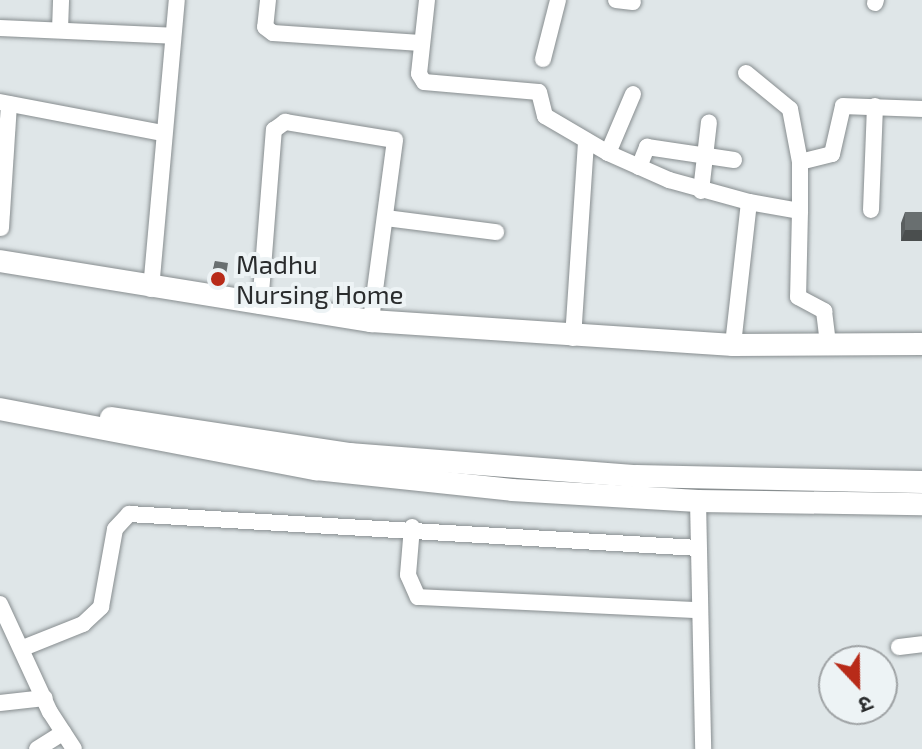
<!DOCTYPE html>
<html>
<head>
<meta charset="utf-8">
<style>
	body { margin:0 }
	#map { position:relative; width:922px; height:749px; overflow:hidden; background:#dfe6e8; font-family:"Exo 2","Noto Sans Devanagari",sans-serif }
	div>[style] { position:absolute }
	.roads { filter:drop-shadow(0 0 2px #878d8f) drop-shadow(0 0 2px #878d8f) }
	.minor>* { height:16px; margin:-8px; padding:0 8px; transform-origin:8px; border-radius:8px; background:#fff }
	.major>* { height:22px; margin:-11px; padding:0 11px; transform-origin:11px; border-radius:11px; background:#fff }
	.wall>* { inset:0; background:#5a5f60 }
	.shaded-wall>* { inset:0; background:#4a4e4e }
	.building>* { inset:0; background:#696f70 }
	.dots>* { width:22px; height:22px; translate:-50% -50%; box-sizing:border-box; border:4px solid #edf3f5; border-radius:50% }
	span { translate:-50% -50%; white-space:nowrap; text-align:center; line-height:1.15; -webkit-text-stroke:8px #edf3f5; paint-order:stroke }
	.poi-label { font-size:26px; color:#2a2c2d }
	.left { translate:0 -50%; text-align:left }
	.north { position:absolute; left:818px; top:645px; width:80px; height:80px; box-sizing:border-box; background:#edf3f5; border:2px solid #9fa3a5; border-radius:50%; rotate:158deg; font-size:22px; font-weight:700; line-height:32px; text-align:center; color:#2a2c2d }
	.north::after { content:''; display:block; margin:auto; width:28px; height:36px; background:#b82b19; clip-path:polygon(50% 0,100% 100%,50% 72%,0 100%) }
</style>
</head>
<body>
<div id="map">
	<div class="roads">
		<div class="minor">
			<div style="left:268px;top:0;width:27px;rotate:96deg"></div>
			<div style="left:265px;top:27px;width:10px;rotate:37deg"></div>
			<div style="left:273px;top:33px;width:148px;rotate:3.9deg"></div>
			<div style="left:427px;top:0;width:74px;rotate:96.2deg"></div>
			<div style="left:419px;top:74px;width:9px;rotate:58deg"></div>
			<div style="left:424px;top:82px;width:115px;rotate:5deg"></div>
			<div style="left:539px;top:92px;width:25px;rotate:76deg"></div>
			<div style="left:545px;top:116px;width:73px;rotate:30.4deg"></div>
			<div style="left:608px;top:153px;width:67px;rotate:23.9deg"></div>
			<div style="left:669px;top:180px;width:83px;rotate:15.4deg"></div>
			<div style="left:749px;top:202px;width:144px;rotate:96.4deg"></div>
			<div style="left:616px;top:0;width:17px;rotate:7deg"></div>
			<div style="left:875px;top:3px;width:3px;rotate:-72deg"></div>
			<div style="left:0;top:28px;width:173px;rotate:2.6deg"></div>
			<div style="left:60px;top:30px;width:30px;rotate:-88deg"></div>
			<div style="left:543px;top:59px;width:61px;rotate:-75.7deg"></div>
			<div style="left:746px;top:73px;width:57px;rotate:39.3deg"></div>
			<div style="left:790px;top:109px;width:54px;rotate:79.3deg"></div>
			<div style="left:800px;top:162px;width:49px;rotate:90deg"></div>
			<div style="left:0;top:102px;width:166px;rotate:10.8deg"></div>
			<div style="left:608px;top:153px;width:64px;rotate:-67deg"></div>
			<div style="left:800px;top:162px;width:33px;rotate:-14deg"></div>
			<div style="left:832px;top:154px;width:49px;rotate:-77.1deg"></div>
			<div style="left:843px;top:106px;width:79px;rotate:2.2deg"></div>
			<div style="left:639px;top:167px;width:22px;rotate:-68deg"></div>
			<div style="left:647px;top:147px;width:88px;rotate:8.5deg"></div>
			<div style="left:701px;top:191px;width:69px;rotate:-83.4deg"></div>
			<div style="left:749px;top:202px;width:52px;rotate:10deg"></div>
			<div style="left:800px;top:211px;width:86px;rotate:91.3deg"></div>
			<div style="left:798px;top:297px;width:30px;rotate:28deg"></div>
			<div style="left:824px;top:311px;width:33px;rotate:83deg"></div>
			<div style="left:871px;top:210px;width:104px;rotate:-87.8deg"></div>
			<div style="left:386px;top:218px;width:111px;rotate:7.3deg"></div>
			<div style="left:1px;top:228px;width:124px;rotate:-86.3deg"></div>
			<div style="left:151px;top:289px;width:290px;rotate:-84.9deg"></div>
			<div style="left:260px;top:306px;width:177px;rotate:-85.5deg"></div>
			<div style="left:274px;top:130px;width:14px;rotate:-36deg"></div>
			<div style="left:285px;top:122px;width:111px;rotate:9.3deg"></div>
			<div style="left:395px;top:140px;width:183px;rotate:97.6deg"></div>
			<div style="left:573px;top:338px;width:198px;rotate:-86.2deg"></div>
			<div style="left:698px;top:501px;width:248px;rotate:88.8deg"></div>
			<div style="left:412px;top:527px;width:48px;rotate:94.8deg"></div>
			<div style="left:408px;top:575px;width:24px;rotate:66deg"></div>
			<div style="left:418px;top:597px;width:279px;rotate:2.7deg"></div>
			<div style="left:0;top:604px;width:119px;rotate:65.2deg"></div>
			<div style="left:50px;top:712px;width:44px;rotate:57deg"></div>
			<div style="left:899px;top:647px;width:23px;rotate:-7deg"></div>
			<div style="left:23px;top:648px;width:65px;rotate:-21.8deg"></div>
			<div style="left:83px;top:624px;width:25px;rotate:-43deg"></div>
			<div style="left:101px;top:607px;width:79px;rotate:-79.8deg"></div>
			<div style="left:115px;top:529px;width:21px;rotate:-47deg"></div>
			<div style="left:129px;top:514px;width:570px;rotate:3.42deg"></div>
			<div style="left:0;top:703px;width:45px;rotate:-6.3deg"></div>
			<div style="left:37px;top:749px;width:31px;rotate:-32deg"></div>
		</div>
		<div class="major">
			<div style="left:0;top:261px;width:376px;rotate:9.2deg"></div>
			<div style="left:371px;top:321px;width:363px;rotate:3.8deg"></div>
			<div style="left:733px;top:345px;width:189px;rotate:-0.3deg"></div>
			<div style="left:0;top:409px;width:322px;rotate:10.8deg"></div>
			<div style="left:316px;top:469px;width:197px;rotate:6.1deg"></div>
			<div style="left:512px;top:490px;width:186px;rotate:3.4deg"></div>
			<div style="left:698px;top:501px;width:224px;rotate:0.8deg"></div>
			<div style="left:111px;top:418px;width:241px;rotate:8.6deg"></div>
			<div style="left:349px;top:454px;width:288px;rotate:4.4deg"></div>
			<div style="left:636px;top:476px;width:286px;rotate:1.2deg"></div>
		</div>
	</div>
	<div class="wall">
		<div style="clip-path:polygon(905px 212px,922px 212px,922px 241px,901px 241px,901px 223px)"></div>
		<div style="clip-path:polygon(215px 261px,226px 275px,223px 283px,210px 281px)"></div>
	</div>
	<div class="shaded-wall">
		<div style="clip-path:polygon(905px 230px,922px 230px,922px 241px,901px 241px)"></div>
	</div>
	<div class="building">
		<div style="clip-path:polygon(905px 212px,922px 212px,922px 230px,905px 230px)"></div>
		<div style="clip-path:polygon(215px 261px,228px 263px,226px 275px,213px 273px)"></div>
	</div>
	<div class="dots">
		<div style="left:218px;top:279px;background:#b82b19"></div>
	</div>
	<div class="poi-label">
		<span class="left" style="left:236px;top:279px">Madhu<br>Nursing Home</span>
	</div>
	<div class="north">उ</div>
</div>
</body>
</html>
